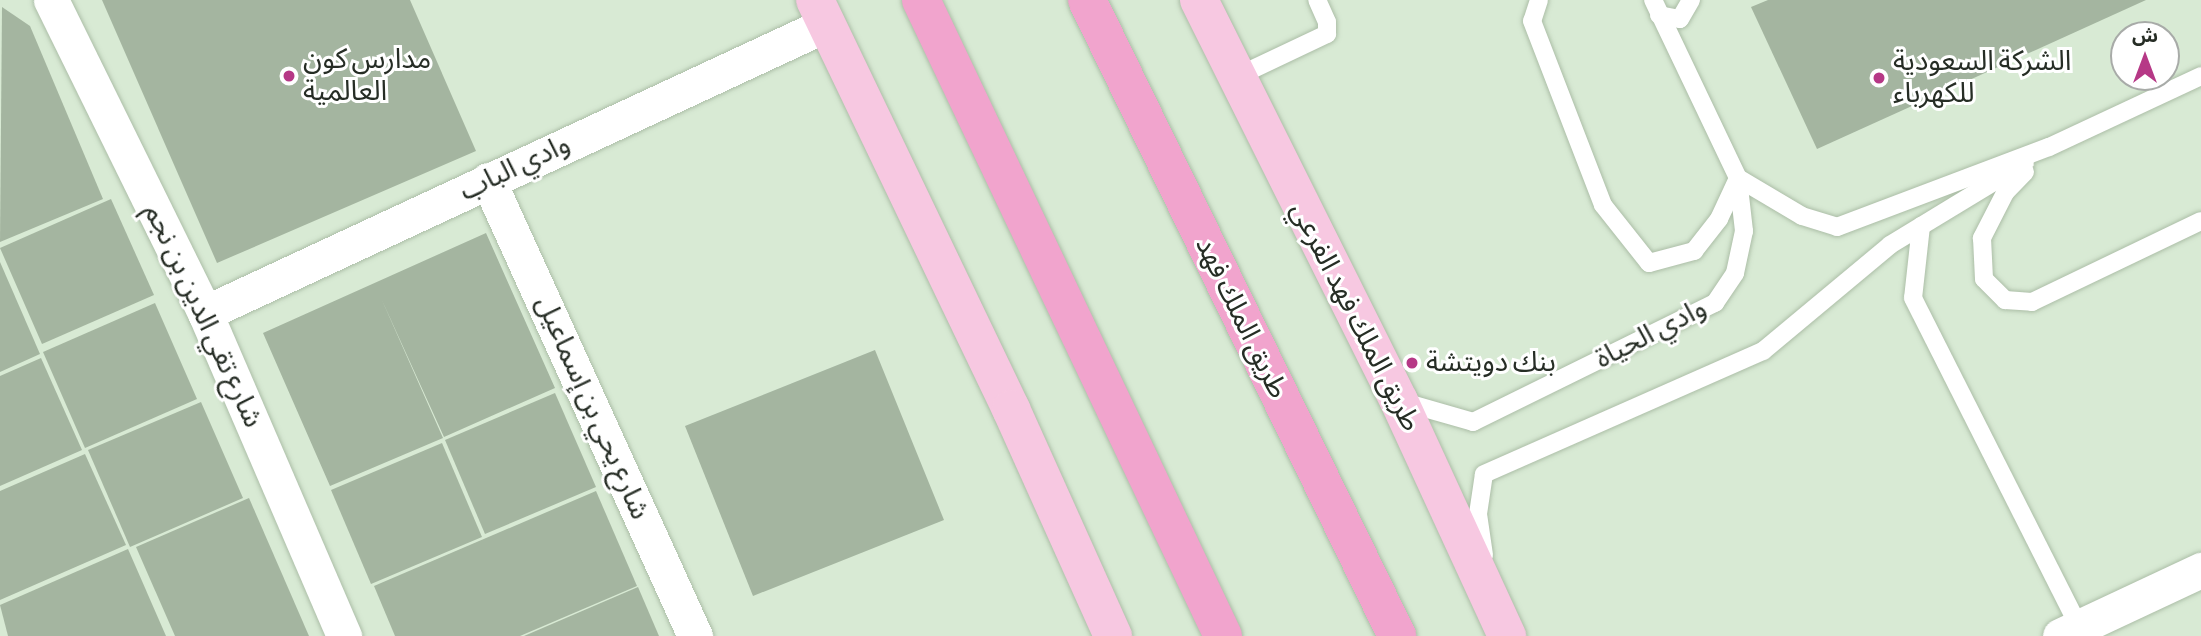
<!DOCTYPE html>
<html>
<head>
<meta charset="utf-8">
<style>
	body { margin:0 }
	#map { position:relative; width:2201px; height:636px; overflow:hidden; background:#d8ead4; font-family:"Alegreya Sans","Noto Sans Arabic",sans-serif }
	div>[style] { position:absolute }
	.building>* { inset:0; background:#a4b5a0 }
	.roads { filter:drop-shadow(0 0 2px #acbea7) drop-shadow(0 0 2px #acbea7) }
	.lane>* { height:18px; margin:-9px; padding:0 9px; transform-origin:9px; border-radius:9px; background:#fff }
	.street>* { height:35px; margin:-17.5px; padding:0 17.5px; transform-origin:17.5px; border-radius:17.5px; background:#fff }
	.primary>* { height:38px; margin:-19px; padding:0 19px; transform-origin:19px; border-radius:19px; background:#f7c8e1 }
	.highway>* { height:38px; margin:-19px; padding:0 19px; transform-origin:19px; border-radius:19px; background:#f1a4cd }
	.dots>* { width:19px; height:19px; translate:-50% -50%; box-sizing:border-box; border:4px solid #fff; border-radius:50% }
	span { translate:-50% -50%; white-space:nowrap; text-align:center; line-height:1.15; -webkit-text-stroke:6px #fff; paint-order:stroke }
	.poi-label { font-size:28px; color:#262d25 }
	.left { translate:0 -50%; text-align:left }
	.street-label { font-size:28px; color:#262d25 }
	.north { position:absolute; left:2110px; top:21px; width:70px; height:70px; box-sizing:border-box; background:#fff; border:2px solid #a8aba8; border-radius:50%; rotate:0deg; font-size:19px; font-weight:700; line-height:28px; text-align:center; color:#262d25 }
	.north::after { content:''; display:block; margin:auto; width:24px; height:32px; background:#b63886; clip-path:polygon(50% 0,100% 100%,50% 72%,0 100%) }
</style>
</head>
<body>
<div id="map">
	<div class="building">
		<div style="clip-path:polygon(102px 0,410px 0,476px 151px,217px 263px)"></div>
		<div style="clip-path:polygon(1768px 0,2146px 0,1817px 149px,1751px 7px)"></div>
		<div style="clip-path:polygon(2px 7px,30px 26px,103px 199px,0 242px)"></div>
		<div style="clip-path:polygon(111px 199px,154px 295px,42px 344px,0 248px)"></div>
		<div style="clip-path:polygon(486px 233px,555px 388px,444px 437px,381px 298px,443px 438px,330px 486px,263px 333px)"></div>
		<div style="clip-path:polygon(0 262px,40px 354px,0 372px)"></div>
		<div style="clip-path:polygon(155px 303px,197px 399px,85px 448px,43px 352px)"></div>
		<div style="clip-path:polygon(875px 350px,944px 520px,753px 596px,685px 426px)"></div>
		<div style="clip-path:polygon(41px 358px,82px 450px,0 486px,0 376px)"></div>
		<div style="clip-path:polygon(555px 393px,596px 487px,485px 534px,445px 440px)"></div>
		<div style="clip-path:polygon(201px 402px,243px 498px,130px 547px,88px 450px)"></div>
		<div style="clip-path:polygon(442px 443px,482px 537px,371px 584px,331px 490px)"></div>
		<div style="clip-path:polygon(85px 454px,126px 545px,0 600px,0 491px)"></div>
		<div style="clip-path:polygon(596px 491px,637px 586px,520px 636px,395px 636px,374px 586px)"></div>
		<div style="clip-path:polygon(249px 498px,309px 636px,175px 636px,136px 547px)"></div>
		<div style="clip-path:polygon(128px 549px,166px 636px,8px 636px,0 605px)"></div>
		<div style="clip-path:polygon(638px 587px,659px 636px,524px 636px)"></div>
	</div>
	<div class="roads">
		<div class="lane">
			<div style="left:1539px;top:0;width:22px;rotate:108deg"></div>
			<div style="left:1532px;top:21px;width:197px;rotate:68.9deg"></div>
			<div style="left:1603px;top:205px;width:74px;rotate:51.6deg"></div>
			<div style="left:1649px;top:263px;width:47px;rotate:-14.9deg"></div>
			<div style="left:1694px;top:251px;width:41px;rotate:-52deg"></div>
			<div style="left:1719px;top:219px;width:45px;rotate:-65.1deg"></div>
			<div style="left:1738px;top:178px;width:74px;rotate:30.7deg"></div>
			<div style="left:1802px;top:216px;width:37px;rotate:17deg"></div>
			<div style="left:1837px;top:227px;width:227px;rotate:-20.7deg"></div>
			<div style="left:2049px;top:147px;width:168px;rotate:-25deg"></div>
			<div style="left:1659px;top:15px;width:21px;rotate:11deg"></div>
			<div style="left:1680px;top:19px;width:22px;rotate:-60deg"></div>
			<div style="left:1234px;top:78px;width:103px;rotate:-25.3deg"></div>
			<div style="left:1327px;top:34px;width:12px;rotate:-90deg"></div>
			<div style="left:1327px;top:22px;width:24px;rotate:-114deg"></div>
			<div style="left:2025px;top:172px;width:29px;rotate:134deg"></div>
			<div style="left:2005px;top:193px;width:51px;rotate:117.1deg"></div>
			<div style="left:1982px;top:238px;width:41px;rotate:87.2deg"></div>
			<div style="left:1984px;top:279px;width:30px;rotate:45deg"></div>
			<div style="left:2005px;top:300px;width:27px;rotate:4deg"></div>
			<div style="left:2032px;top:302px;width:187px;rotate:-25.6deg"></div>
			<div style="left:1921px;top:226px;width:72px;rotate:96.3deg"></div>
			<div style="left:1913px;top:298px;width:369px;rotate:63.2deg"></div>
			<div style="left:1400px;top:401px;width:76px;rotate:16deg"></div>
			<div style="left:1473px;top:422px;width:270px;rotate:-26.2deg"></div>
			<div style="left:1715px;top:303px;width:36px;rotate:-56deg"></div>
			<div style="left:1735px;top:273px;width:43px;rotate:-77.9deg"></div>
			<div style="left:1744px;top:231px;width:53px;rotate:-96.5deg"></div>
			<div style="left:1738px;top:178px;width:197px;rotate:-115.5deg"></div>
			<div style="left:1484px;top:555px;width:41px;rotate:-98.3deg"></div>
			<div style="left:1478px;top:514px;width:40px;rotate:-81.5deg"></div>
			<div style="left:1484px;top:474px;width:305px;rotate:-23.8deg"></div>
			<div style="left:1763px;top:351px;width:165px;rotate:-39.8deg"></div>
			<div style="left:1890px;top:245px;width:158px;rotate:-31.3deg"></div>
		</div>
		<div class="street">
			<div style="left:51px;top:0;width:349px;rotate:63.8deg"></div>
			<div style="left:205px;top:313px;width:352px;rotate:66.7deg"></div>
			<div style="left:488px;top:180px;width:501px;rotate:65.58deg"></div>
			<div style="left:205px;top:313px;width:684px;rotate:-24.92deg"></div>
			<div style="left:2060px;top:636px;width:156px;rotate:-25.1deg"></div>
		</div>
		<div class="primary">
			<div style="left:815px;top:0;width:454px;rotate:64.4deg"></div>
			<div style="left:1011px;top:409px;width:249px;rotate:65.8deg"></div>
			<div style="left:1199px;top:0;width:448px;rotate:63.5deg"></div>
			<div style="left:1399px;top:401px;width:259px;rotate:65.3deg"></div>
		</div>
		<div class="highway">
			<div style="left:921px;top:0;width:704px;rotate:64.6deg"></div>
			<div style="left:1087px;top:0;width:708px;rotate:64.01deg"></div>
		</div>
	</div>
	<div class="dots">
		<div style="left:289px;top:76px;background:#b63886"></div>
		<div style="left:1879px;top:78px;background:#b63886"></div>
		<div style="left:1412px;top:363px;background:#b63886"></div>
	</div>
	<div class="poi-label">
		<span class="left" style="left:303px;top:76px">مدارس كون<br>العالمية</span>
		<span class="left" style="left:1893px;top:78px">الشركة السعودية<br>للكهرباء</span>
		<span class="left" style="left:1426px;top:363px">بنك دويتشة</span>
	</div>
	<div class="street-label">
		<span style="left:515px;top:168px;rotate:-25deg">وادي الباب</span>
		<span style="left:203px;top:316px;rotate:65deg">شارع تقي الدين بن نجم</span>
		<span style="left:1355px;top:317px;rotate:63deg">طريق الملك فهد الفرعي</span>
		<span style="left:1241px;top:318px;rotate:64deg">طريق الملك فهد</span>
		<span style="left:1651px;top:334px;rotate:-27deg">وادي الحياة</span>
		<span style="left:592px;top:408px;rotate:66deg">شارع يحي بن إسماعيل</span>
	</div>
	<div class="north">ش</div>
</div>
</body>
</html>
